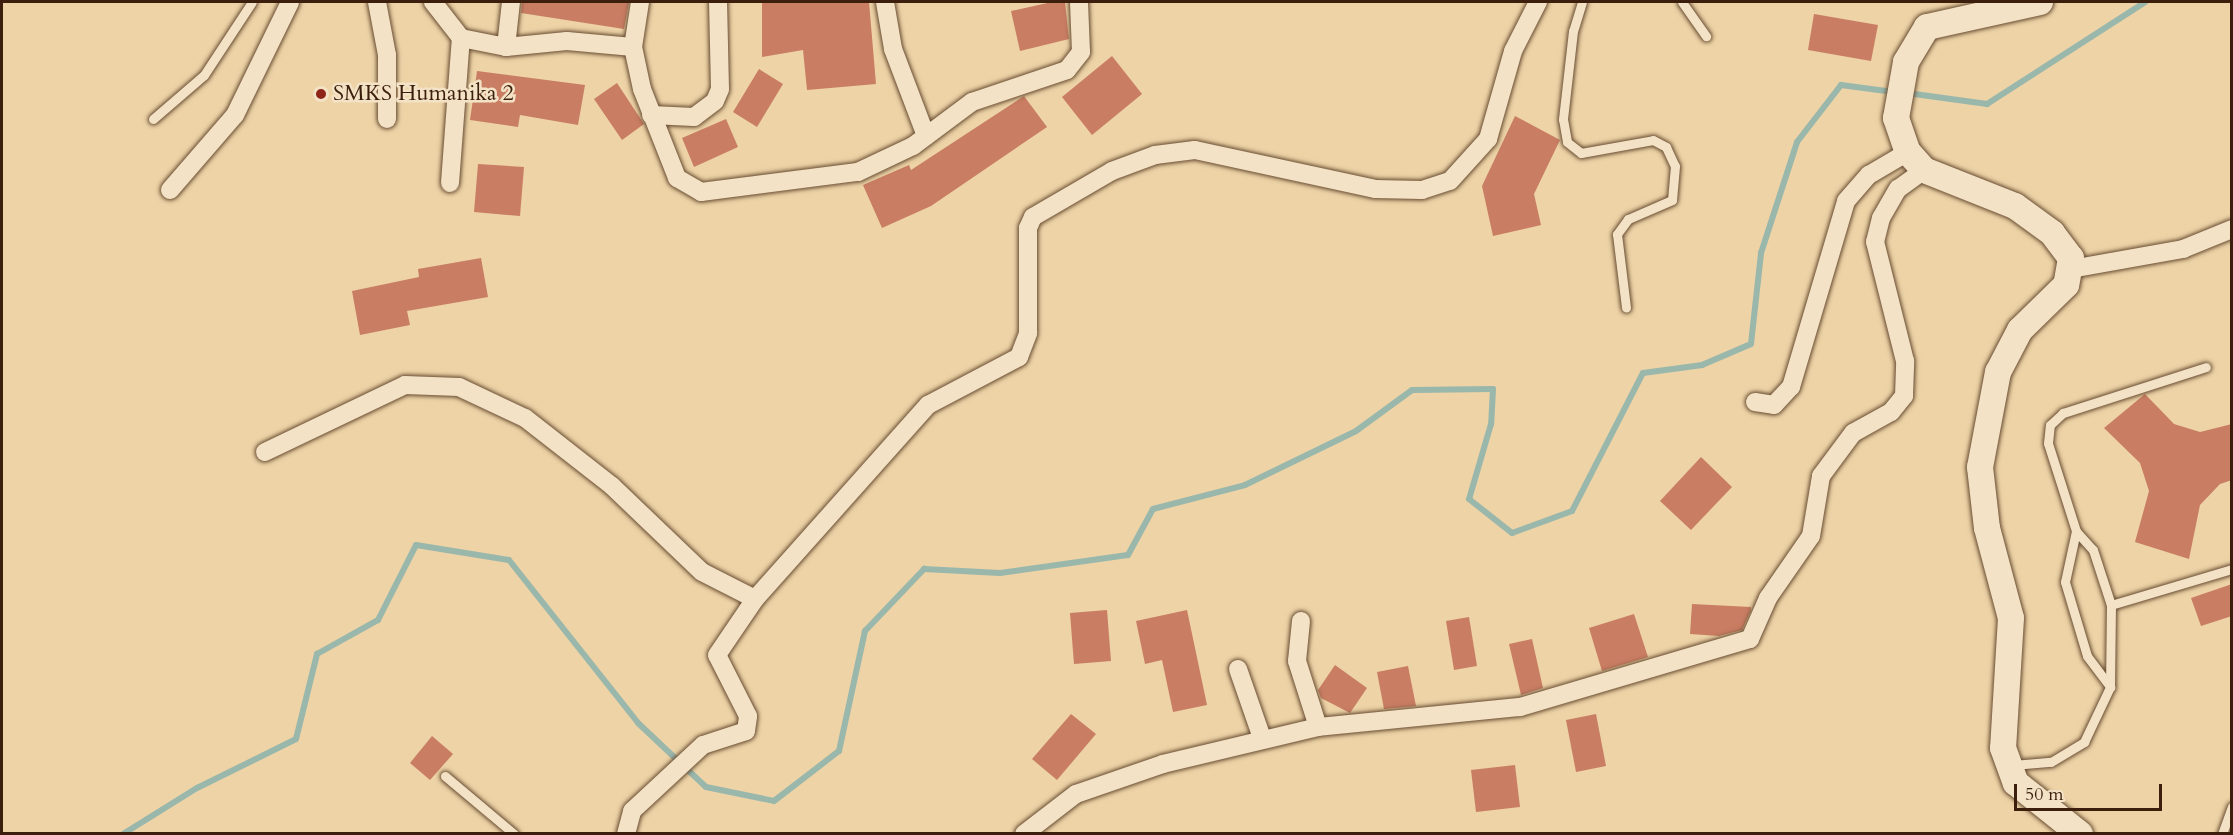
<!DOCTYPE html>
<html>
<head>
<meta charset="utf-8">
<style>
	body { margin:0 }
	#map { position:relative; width:2233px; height:835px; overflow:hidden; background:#edd3a6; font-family:Cardo,serif }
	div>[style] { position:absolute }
	.stream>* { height:6px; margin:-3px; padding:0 3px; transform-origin:3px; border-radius:3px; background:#9ab7ac }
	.building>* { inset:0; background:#c97d63 }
	.roads { filter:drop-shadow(0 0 2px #684c32) drop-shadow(0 0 2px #684c32) }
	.lane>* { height:9px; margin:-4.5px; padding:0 4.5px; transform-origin:4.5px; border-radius:4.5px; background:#f3e2c5 }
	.street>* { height:18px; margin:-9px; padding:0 9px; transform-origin:9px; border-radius:9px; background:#f3e2c5 }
	.secondary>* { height:26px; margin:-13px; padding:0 13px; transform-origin:13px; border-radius:13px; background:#f3e2c5 }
	.dots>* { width:16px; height:16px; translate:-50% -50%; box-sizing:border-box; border:3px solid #f3e2c5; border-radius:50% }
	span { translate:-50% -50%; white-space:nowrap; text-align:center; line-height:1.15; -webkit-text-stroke:5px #f3e2c5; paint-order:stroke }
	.poi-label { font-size:22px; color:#3b1f0c }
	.left { translate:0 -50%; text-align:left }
	.frame { position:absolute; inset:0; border:3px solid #3b1f0c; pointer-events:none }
	.scale { position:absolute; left:2014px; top:784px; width:148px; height:27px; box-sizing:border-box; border:3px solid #3b1f0c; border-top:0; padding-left:8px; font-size:18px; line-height:21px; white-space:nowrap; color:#3b1f0c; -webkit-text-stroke:4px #f3e2c5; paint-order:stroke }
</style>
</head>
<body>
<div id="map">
	<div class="stream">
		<div style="left:1907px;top:93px;width:81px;rotate:7.8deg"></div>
		<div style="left:1987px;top:104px;width:188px;rotate:-32.8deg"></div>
		<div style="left:123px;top:834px;width:87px;rotate:-31.9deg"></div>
		<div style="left:197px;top:788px;width:110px;rotate:-26.3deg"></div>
		<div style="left:296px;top:739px;width:88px;rotate:-76.1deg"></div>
		<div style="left:317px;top:654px;width:70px;rotate:-29.1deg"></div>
		<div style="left:378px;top:620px;width:84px;rotate:-63.1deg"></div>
		<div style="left:416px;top:545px;width:94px;rotate:9.2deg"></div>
		<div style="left:509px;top:560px;width:208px;rotate:51.6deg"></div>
		<div style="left:638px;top:723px;width:93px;rotate:43.3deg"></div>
		<div style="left:706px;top:787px;width:69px;rotate:11.6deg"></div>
		<div style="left:774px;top:801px;width:82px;rotate:-37.6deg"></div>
		<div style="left:839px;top:751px;width:123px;rotate:-77.8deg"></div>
		<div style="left:865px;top:631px;width:86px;rotate:-46.4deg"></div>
		<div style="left:924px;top:569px;width:76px;rotate:3deg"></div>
		<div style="left:1000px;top:573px;width:129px;rotate:-8deg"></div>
		<div style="left:1128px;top:555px;width:52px;rotate:-61.5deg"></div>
		<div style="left:1153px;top:509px;width:95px;rotate:-14.6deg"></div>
		<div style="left:1245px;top:485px;width:123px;rotate:-25.9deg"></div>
		<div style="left:1356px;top:431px;width:69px;rotate:-36.2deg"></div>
		<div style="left:1412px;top:390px;width:81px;rotate:-0.7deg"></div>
		<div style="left:1493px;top:389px;width:35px;rotate:93deg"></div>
		<div style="left:1491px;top:424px;width:78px;rotate:106.3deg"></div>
		<div style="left:1469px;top:499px;width:55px;rotate:38.3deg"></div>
		<div style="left:1512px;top:533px;width:64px;rotate:-20.1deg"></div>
		<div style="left:1572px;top:511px;width:155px;rotate:-62.8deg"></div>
		<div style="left:1643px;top:373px;width:60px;rotate:-7.7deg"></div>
		<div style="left:1702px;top:365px;width:53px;rotate:-23.2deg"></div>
		<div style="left:1751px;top:344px;width:92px;rotate:-83.7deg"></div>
		<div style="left:1761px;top:253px;width:117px;rotate:-72deg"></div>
		<div style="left:1797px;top:142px;width:72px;rotate:-52.3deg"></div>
		<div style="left:1841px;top:85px;width:53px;rotate:7.5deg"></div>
	</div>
	<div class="building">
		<div style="clip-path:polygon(522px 2px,629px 2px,624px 29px,521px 13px)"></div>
		<div style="clip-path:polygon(762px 2px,869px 2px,876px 84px,807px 90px,803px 50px,762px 57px)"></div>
		<div style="clip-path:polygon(1052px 2px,1065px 2px,1069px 39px,1020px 51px,1011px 11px)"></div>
		<div style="clip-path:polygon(1814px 14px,1878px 25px,1871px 61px,1808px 50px)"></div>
		<div style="clip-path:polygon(1112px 56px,1142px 94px,1092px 135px,1062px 97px)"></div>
		<div style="clip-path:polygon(759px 69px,783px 84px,757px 127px,733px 112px)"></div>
		<div style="clip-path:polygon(477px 71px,585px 85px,578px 125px,520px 115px,518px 127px,470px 120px)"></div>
		<div style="clip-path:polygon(617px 83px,644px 124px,622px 140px,594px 99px)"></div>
		<div style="clip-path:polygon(1024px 96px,1047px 127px,931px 206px,882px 228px,863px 185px,909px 165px,911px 170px)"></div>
		<div style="clip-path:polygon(1515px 116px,1560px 140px,1534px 194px,1541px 225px,1493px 236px,1482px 186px)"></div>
		<div style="clip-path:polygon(726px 119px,738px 147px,694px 167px,682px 138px)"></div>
		<div style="clip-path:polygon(478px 164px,524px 167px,520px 216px,474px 212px)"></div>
		<div style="clip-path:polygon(481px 258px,488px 297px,407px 311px,410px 325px,360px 335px,352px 291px,419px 277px,418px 269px)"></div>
		<div style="clip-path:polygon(2145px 394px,2174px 424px,2200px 432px,2232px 424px,2232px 480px,2220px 484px,2200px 505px,2189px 559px,2135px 542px,2149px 491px,2140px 463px,2104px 428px)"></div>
		<div style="clip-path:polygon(1701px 457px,1732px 487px,1691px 530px,1660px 501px)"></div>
		<div style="clip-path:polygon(2232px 584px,2232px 616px,2201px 626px,2191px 598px)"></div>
		<div style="clip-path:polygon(1692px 604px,1751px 607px,1751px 610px,1742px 630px,1719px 636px,1690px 634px)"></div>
		<div style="clip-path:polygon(1107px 610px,1111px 661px,1074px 664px,1070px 613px)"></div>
		<div style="clip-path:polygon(1187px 610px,1207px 705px,1173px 712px,1162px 660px,1145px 664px,1136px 621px)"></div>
		<div style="clip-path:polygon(1634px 614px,1648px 657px,1602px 671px,1589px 628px)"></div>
		<div style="clip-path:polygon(1469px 617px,1477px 666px,1454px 670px,1446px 621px)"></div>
		<div style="clip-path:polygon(1532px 639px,1543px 688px,1521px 695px,1509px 644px)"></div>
		<div style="clip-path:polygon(1335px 665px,1367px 688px,1350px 713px,1321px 698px,1318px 690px)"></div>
		<div style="clip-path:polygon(1408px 666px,1416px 706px,1384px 709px,1377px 672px)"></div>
		<div style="clip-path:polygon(1071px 714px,1096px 734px,1057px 780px,1032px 759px)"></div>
		<div style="clip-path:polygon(1596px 714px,1606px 766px,1576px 772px,1566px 720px)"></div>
		<div style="clip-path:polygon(432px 736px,453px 754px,430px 780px,410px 763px)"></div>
		<div style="clip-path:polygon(1515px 765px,1520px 807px,1476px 812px,1471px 770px)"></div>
	</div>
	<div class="roads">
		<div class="lane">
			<div style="left:1582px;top:2px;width:30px;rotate:107deg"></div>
			<div style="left:1573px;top:31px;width:89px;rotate:96.5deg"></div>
			<div style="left:1563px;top:119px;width:23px;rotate:80deg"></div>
			<div style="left:1567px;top:142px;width:18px;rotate:38deg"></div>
			<div style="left:1581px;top:153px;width:73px;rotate:-10.2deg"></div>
			<div style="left:1653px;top:140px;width:15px;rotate:28deg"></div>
			<div style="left:1666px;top:147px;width:21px;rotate:65deg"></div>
			<div style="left:1675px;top:166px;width:34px;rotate:95deg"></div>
			<div style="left:1672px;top:200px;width:48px;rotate:156.6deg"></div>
			<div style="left:1628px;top:219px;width:19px;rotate:126deg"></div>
			<div style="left:1617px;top:234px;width:74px;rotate:83deg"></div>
			<div style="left:1682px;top:2px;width:42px;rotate:54.8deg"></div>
			<div style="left:153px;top:119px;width:67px;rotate:-40.8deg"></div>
			<div style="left:204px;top:75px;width:87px;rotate:-56.7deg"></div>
			<div style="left:2076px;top:531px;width:52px;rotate:102.2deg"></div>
			<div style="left:2065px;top:582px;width:77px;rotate:73.4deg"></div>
			<div style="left:2087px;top:656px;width:39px;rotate:53deg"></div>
			<div style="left:2111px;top:605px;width:126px;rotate:-16.6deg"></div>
			<div style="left:2013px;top:765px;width:38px;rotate:-5deg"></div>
			<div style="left:2051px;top:762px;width:39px;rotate:-31deg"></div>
			<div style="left:2084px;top:742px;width:61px;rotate:-64.7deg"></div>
			<div style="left:2110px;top:687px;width:82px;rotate:-89.3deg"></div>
			<div style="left:2111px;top:605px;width:58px;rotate:-108.1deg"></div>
			<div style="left:2093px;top:550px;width:25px;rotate:-132deg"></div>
			<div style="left:2076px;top:531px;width:92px;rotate:-107.7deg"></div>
			<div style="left:2048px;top:443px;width:18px;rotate:-84deg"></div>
			<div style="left:2050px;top:425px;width:18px;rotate:-43deg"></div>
			<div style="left:2063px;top:413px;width:150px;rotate:-17.8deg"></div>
			<div style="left:445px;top:776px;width:90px;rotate:40deg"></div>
			<div style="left:2222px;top:834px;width:29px;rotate:-70deg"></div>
		</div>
		<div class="street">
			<div style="left:377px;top:2px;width:54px;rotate:79.3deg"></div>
			<div style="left:387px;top:55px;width:64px;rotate:90deg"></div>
			<div style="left:433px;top:2px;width:46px;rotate:52.1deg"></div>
			<div style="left:461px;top:38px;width:46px;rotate:11.3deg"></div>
			<div style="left:506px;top:47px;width:61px;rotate:-5.6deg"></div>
			<div style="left:567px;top:41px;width:66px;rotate:5.2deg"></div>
			<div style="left:640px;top:2px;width:46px;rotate:98.8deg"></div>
			<div style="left:633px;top:47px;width:43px;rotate:77.9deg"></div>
			<div style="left:642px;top:89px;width:96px;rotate:68.5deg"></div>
			<div style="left:677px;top:178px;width:28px;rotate:30deg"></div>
			<div style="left:701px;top:192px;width:158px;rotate:-7.3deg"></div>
			<div style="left:858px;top:172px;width:61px;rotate:-25.3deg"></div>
			<div style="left:913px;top:146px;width:74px;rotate:-36.7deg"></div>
			<div style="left:972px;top:102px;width:100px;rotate:-18.6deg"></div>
			<div style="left:1067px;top:70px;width:23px;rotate:-52deg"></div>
			<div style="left:1081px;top:52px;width:50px;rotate:-92.3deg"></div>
			<div style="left:885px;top:2px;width:48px;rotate:80.3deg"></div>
			<div style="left:893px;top:49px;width:93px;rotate:69.2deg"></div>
			<div style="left:506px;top:47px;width:45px;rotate:-83.7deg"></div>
			<div style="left:651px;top:115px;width:43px;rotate:2.7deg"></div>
			<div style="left:694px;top:117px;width:26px;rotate:-37deg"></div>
			<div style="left:715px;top:101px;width:13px;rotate:-67deg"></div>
			<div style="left:720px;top:89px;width:87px;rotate:-91.3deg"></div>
			<div style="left:450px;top:183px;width:145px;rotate:-85.7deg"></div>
			<div style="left:170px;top:190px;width:99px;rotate:-49.1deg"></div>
			<div style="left:235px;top:115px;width:126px;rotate:-64deg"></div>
			<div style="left:2071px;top:269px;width:114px;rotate:-10.1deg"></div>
			<div style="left:2183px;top:249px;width:53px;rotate:-22.2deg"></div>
			<div style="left:1755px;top:402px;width:19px;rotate:9deg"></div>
			<div style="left:1774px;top:405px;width:25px;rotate:-47deg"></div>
			<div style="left:1791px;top:387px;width:194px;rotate:-73.5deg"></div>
			<div style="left:1846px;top:201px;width:35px;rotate:-49deg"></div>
			<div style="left:1869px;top:175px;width:45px;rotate:-30.5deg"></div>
			<div style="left:265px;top:452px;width:155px;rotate:-25.6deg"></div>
			<div style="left:405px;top:385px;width:54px;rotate:2.1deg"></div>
			<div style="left:459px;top:387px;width:73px;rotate:25.2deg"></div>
			<div style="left:525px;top:418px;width:110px;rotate:38deg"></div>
			<div style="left:612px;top:486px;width:124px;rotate:43.7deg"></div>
			<div style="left:702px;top:572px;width:59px;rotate:27deg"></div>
			<div style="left:1301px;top:621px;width:40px;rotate:95.7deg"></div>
			<div style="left:1297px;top:661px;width:69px;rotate:72.3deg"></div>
			<div style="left:1238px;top:669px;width:73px;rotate:70.8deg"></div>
			<div style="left:626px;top:834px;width:24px;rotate:-75deg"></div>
			<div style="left:632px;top:811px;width:97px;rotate:-42.9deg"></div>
			<div style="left:703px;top:745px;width:45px;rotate:-18deg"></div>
			<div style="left:746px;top:731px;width:15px;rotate:-82deg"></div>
			<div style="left:748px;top:716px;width:68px;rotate:-116.9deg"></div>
			<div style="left:717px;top:655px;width:68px;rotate:-55.8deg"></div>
			<div style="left:755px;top:599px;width:260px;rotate:-48.3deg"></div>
			<div style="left:928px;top:405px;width:103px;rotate:-27.8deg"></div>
			<div style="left:1019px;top:357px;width:26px;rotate:-69deg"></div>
			<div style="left:1028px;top:333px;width:105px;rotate:-90deg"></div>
			<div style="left:1028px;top:228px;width:12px;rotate:-66deg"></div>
			<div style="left:1033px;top:217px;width:91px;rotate:-30.2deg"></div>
			<div style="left:1112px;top:171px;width:46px;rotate:-20.4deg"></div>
			<div style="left:1155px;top:155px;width:40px;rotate:-7.1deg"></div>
			<div style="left:1195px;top:150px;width:184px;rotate:12.2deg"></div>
			<div style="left:1375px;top:189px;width:47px;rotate:1.2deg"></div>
			<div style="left:1422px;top:190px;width:29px;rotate:-18deg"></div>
			<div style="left:1450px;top:181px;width:57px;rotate:-47.9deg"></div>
			<div style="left:1488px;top:139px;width:91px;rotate:-74.1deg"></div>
			<div style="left:1513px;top:51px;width:55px;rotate:-63deg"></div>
			<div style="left:1024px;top:834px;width:66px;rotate:-37.6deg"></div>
			<div style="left:1076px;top:794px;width:92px;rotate:-19deg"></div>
			<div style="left:1163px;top:764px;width:159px;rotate:-13.4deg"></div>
			<div style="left:1318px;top:727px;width:203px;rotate:-5.7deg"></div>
			<div style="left:1520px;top:707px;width:240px;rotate:-16.5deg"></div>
			<div style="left:1750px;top:639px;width:45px;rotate:-66.3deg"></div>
			<div style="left:1768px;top:598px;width:75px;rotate:-55.3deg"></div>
			<div style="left:1811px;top:536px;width:61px;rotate:-80.5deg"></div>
			<div style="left:1821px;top:476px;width:54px;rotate:-53.3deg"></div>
			<div style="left:1853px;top:433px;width:43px;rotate:-28.9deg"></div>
			<div style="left:1891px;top:412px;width:21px;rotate:-51deg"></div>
			<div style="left:1904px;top:396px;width:35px;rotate:-88deg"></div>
			<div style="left:1905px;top:361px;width:123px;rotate:-104.1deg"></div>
			<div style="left:1875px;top:242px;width:25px;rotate:-76deg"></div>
			<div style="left:1881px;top:218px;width:34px;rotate:-60deg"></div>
			<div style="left:1898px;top:189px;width:32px;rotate:-36deg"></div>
		</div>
		<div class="secondary">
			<div style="left:2040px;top:2px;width:116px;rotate:167.5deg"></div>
			<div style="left:1927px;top:27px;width:41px;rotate:121deg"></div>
			<div style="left:1906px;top:62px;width:57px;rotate:100.1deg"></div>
			<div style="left:1896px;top:118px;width:36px;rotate:71deg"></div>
			<div style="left:1908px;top:152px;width:24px;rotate:48deg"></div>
			<div style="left:1924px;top:170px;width:98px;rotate:21.6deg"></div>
			<div style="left:2015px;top:206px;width:46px;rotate:36.1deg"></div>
			<div style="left:2052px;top:233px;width:31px;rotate:53deg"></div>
			<div style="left:2071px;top:258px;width:27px;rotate:100deg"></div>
			<div style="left:2066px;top:285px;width:64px;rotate:135.6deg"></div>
			<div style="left:2020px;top:330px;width:47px;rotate:117.6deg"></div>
			<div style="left:1998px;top:372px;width:97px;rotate:100.7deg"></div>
			<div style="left:1980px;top:467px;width:61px;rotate:83.5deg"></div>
			<div style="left:1987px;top:528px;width:93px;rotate:75.1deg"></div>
			<div style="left:2011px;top:618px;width:130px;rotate:93.5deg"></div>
			<div style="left:2003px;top:748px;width:37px;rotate:70deg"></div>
			<div style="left:2016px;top:783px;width:82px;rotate:38.6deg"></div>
		</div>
	</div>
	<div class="dots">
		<div style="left:321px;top:94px;background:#8f2418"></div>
	</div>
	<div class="poi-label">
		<span class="left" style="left:333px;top:94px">SMKS Humanika 2</span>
	</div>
	<div class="frame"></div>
	<div class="scale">50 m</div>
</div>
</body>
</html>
